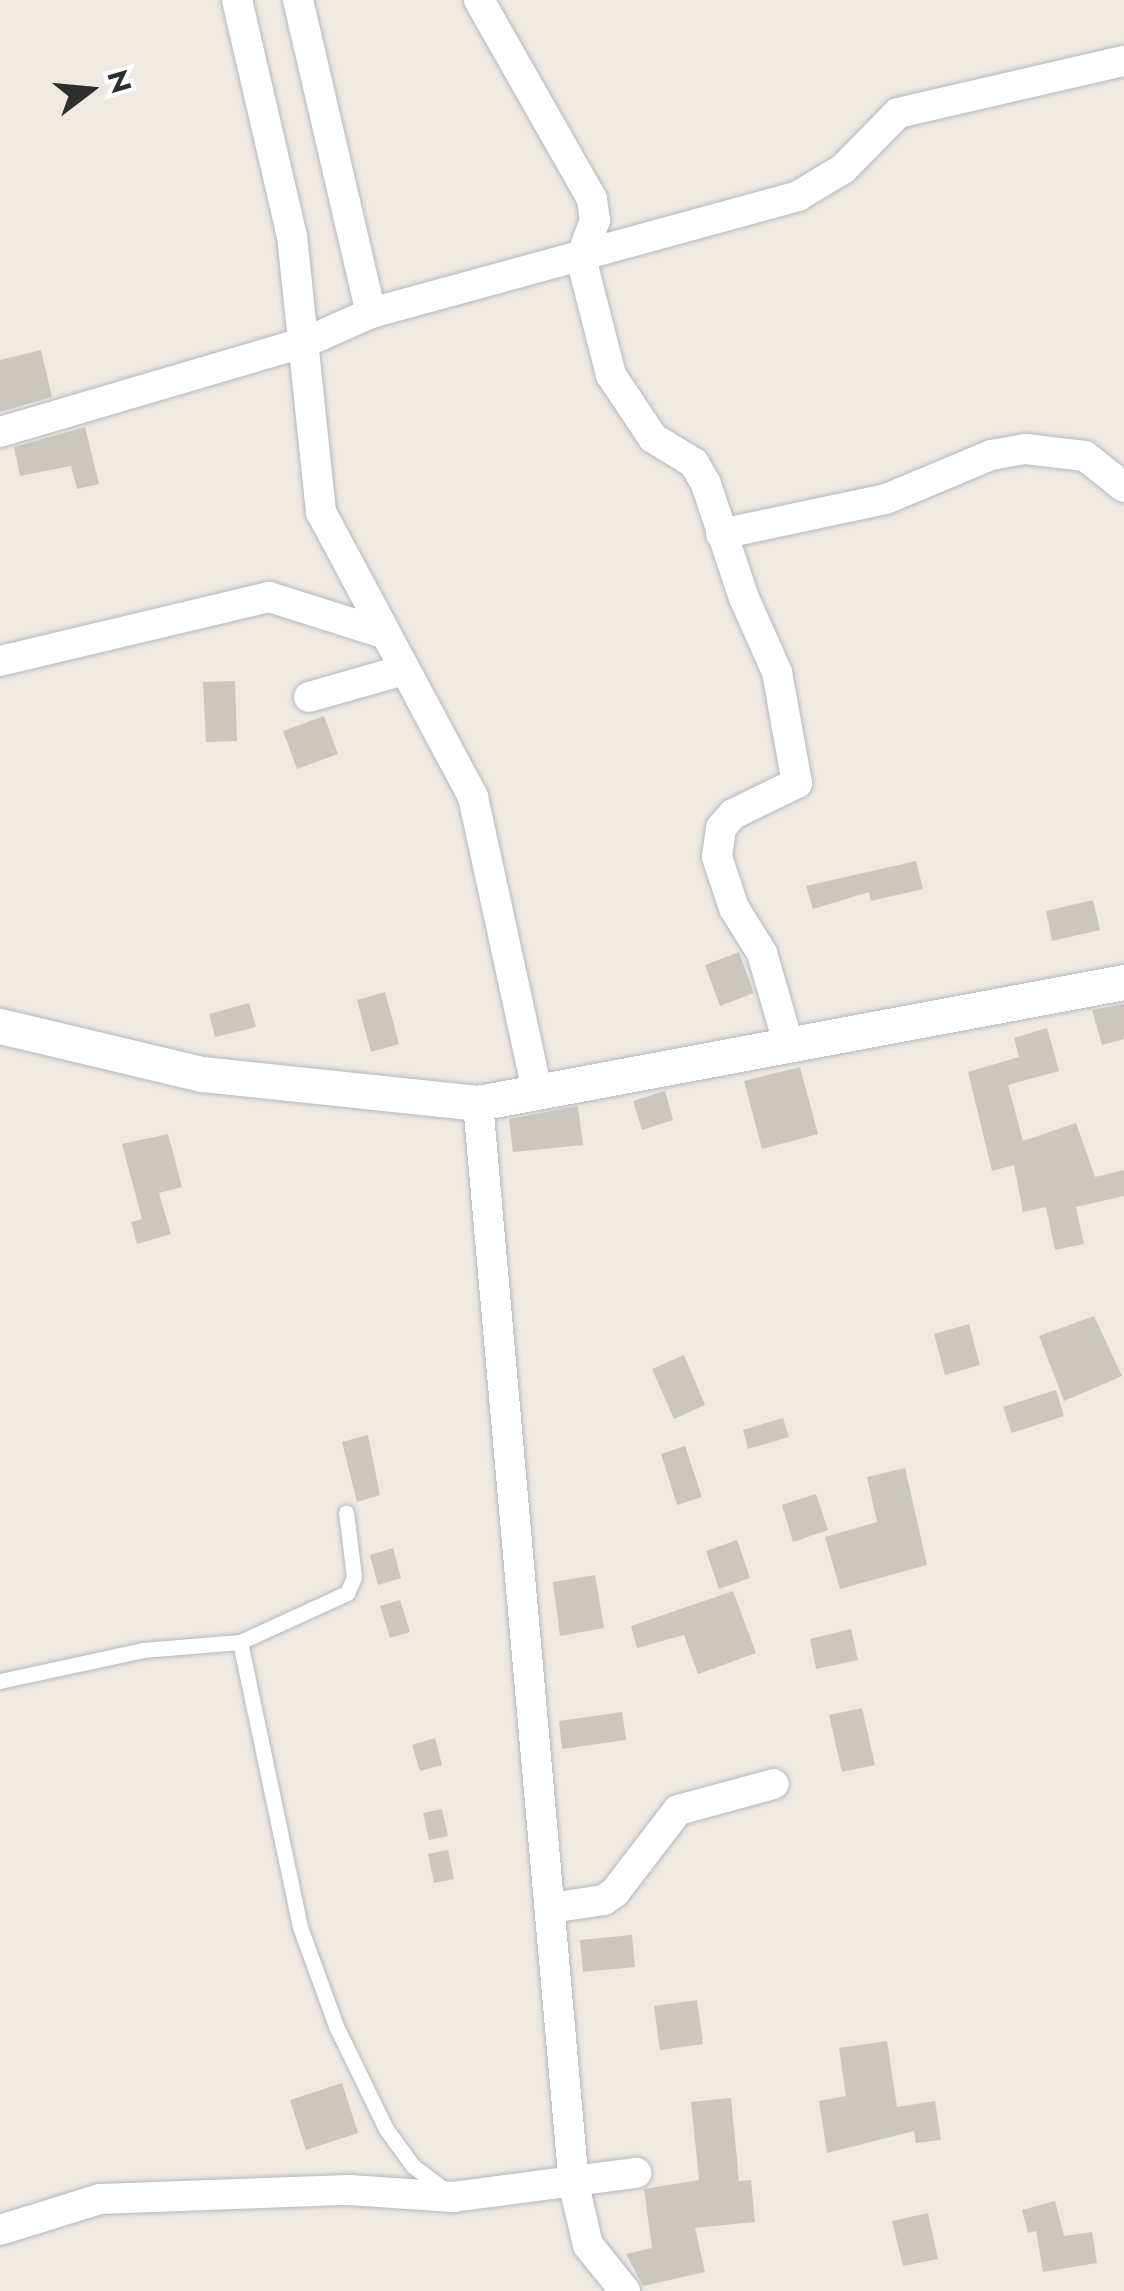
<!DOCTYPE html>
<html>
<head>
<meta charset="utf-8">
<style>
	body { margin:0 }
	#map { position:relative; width:1124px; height:2291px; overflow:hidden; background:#efe9e1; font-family:Jost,sans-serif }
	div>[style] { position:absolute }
	.building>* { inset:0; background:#cbc7bf }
	.roads { filter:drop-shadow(0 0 2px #b4b7c1) drop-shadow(0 0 2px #b4b7c1) }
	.service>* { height:15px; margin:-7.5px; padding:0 7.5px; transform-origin:7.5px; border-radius:7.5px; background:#fff }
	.minor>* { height:30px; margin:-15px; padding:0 15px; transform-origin:15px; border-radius:15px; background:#fff }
	.tertiary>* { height:35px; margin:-17.5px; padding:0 17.5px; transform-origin:17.5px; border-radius:17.5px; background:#fff }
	span { translate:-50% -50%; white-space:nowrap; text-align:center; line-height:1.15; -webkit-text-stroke:8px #fff; paint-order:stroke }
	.north { position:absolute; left:40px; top:40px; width:100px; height:100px; -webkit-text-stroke:8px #fff; paint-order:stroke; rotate:74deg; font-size:28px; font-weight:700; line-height:40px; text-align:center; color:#2e2e2e }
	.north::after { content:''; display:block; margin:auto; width:35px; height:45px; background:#2e2e2e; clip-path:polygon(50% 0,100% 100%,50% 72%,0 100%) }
</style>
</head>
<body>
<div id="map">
	<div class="building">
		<div style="clip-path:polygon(41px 350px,52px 397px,0 412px,0 360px)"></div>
		<div style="clip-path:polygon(85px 427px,99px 484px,77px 489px,71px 466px,20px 476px,14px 447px)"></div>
		<div style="clip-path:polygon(235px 681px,237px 741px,206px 742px,203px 682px)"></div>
		<div style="clip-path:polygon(324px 716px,338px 754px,297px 769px,283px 731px)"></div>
		<div style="clip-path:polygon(916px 861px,923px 889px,871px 901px,869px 892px,813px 909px,806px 886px)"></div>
		<div style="clip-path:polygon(1093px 900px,1100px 930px,1052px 941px,1046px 911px)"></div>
		<div style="clip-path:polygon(739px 952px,754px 993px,720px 1006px,705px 965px)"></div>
		<div style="clip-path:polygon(385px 992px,399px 1044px,371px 1052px,357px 1000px)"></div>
		<div style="clip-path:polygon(249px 1003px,256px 1027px,215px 1037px,209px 1014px)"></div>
		<div style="clip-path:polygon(1124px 1004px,1124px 1039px,1102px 1045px,1092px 1010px)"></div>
		<div style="clip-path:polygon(1047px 1028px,1059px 1071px,1008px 1085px,1023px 1141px,1076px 1123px,1095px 1177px,1124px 1170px,1124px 1196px,1076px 1207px,1084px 1244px,1055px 1250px,1046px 1207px,1023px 1212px,1014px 1165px,992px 1171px,968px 1072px,1019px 1057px,1014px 1038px)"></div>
		<div style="clip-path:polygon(800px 1067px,818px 1134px,762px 1149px,744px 1081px)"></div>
		<div style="clip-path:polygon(665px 1091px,673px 1120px,642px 1130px,633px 1101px)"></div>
		<div style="clip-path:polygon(578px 1106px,583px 1145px,513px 1152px,509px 1119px)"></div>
		<div style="clip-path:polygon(168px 1134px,182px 1187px,159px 1193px,171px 1234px,137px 1244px,131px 1222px,142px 1219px,122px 1144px)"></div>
		<div style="clip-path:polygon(1094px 1316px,1122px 1376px,1064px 1401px,1039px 1336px)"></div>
		<div style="clip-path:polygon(969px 1324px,980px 1365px,945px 1375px,934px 1334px)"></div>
		<div style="clip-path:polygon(684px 1355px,705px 1405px,674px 1419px,652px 1369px)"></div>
		<div style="clip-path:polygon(1056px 1390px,1064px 1416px,1012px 1433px,1003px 1407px)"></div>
		<div style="clip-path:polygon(783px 1418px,789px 1437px,748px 1449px,743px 1430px)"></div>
		<div style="clip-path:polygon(368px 1435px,380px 1495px,357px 1502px,342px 1442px)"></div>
		<div style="clip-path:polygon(685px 1446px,702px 1497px,677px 1505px,661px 1454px)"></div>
		<div style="clip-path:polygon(905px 1468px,927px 1565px,840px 1589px,825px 1537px,877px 1522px,867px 1477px)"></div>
		<div style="clip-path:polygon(816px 1494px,828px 1530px,793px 1542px,782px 1505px)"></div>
		<div style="clip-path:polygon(737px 1540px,750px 1578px,719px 1589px,706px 1551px)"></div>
		<div style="clip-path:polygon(393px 1548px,401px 1578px,378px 1585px,370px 1555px)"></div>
		<div style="clip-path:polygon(595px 1575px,604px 1628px,560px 1636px,553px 1582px)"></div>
		<div style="clip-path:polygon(733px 1591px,756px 1653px,698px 1674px,684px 1635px,637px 1648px,631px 1626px)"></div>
		<div style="clip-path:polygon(400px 1600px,410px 1632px,390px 1638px,380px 1606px)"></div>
		<div style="clip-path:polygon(851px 1629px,858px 1660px,816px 1669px,810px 1639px)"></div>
		<div style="clip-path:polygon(862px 1708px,875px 1765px,842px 1772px,829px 1715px)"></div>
		<div style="clip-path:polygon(622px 1712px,626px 1740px,562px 1749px,559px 1721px)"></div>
		<div style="clip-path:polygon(435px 1738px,442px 1765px,420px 1771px,412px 1745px)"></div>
		<div style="clip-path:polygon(442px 1809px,448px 1836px,429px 1840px,423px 1813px)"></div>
		<div style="clip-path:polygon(448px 1850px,454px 1879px,434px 1883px,428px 1854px)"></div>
		<div style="clip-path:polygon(632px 1935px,635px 1967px,583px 1972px,580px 1940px)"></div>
		<div style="clip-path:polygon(697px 2000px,703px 2044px,660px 2050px,654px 2006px)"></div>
		<div style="clip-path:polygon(887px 2041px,897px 2107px,935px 2101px,941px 2140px,916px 2143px,914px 2131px,827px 2153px,819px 2101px,846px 2096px,839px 2048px)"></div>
		<div style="clip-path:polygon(342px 2083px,358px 2133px,306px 2150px,290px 2100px)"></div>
		<div style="clip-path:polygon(731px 2098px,739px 2181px,751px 2180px,755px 2222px,695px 2228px,705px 2272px,643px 2286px,626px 2254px,652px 2248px,644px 2189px,699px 2180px,691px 2102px)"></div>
		<div style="clip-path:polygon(1055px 2201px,1064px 2236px,1092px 2232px,1097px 2263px,1043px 2272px,1036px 2231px,1028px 2233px,1022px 2210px)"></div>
		<div style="clip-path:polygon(928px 2213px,938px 2259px,903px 2266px,892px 2221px)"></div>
	</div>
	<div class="roads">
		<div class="service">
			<div style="left:240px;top:1642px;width:118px;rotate:-24.6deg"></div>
			<div style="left:347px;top:1593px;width:17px;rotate:-66deg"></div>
			<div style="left:354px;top:1577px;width:65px;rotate:-97deg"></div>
			<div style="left:0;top:1681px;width:146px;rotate:-12.2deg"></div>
			<div style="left:143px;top:1650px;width:97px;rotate:-4.7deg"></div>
			<div style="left:240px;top:1642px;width:291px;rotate:78.1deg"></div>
			<div style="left:300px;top:1927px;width:105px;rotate:70deg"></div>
			<div style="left:336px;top:2026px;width:114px;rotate:64.1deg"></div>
			<div style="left:386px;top:2129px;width:46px;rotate:53.9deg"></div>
			<div style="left:413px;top:2166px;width:40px;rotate:37deg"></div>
		</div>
		<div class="minor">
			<div style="left:237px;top:0;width:242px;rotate:76.9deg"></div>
			<div style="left:292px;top:236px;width:278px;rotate:84deg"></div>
			<div style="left:321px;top:512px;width:323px;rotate:61.9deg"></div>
			<div style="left:473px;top:797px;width:304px;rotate:77.7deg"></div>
			<div style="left:298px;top:0;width:321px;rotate:76.9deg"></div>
			<div style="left:479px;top:0;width:229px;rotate:60.4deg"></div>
			<div style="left:592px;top:199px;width:21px;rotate:82deg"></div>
			<div style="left:595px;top:220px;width:40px;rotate:110.2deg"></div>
			<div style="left:581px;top:258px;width:121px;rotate:75.6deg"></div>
			<div style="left:611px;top:375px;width:76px;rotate:56.3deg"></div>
			<div style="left:653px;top:438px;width:48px;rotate:31.4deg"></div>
			<div style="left:694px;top:463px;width:24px;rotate:60deg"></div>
			<div style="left:706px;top:484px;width:120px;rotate:71.6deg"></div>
			<div style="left:744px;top:598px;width:81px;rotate:66deg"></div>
			<div style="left:777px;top:672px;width:113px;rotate:79.8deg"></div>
			<div style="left:797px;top:783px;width:71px;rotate:154.2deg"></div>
			<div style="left:733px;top:814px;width:18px;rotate:131deg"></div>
			<div style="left:721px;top:828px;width:29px;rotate:98deg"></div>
			<div style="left:717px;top:857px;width:54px;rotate:71.6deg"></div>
			<div style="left:734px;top:908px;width:53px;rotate:58.1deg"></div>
			<div style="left:762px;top:953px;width:97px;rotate:73.8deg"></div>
			<div style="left:0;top:432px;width:319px;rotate:-16.4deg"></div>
			<div style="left:306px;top:342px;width:71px;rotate:-24deg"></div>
			<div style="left:371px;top:313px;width:443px;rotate:-15.3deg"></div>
			<div style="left:798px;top:196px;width:52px;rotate:-31deg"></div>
			<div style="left:843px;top:169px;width:78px;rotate:-45.5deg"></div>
			<div style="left:898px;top:113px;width:232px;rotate:-13deg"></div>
			<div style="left:721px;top:534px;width:169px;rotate:-12deg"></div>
			<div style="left:886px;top:499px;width:114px;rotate:-22.7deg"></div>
			<div style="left:991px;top:455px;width:36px;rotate:-10deg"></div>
			<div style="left:1026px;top:449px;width:59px;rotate:6.8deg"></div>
			<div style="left:1085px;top:456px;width:50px;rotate:38.5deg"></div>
			<div style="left:0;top:661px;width:277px;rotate:-13.4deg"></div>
			<div style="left:269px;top:597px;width:116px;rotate:17.5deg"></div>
			<div style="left:309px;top:697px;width:99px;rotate:-15.9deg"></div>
			<div style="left:478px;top:1103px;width:1086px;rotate:84.93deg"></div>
			<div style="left:574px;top:2185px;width:62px;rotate:76.9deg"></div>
			<div style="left:588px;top:2245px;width:59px;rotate:51.2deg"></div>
			<div style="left:551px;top:1908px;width:54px;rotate:-8.6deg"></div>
			<div style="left:604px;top:1900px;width:14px;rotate:-36deg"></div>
			<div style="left:615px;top:1892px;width:103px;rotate:-52.5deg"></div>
			<div style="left:678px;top:1810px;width:99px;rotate:-15.2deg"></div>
			<div style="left:0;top:2230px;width:105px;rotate:-17.2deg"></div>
			<div style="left:100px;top:2199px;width:249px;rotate:-2.1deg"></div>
			<div style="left:349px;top:2190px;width:104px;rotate:3.9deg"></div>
			<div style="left:453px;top:2197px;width:185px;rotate:-7.5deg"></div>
		</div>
		<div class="tertiary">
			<div style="left:0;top:1026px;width:208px;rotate:13.4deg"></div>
			<div style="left:202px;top:1074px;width:278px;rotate:6deg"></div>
			<div style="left:478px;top:1103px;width:657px;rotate:-10.61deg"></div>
		</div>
	</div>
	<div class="north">N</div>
</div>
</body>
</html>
